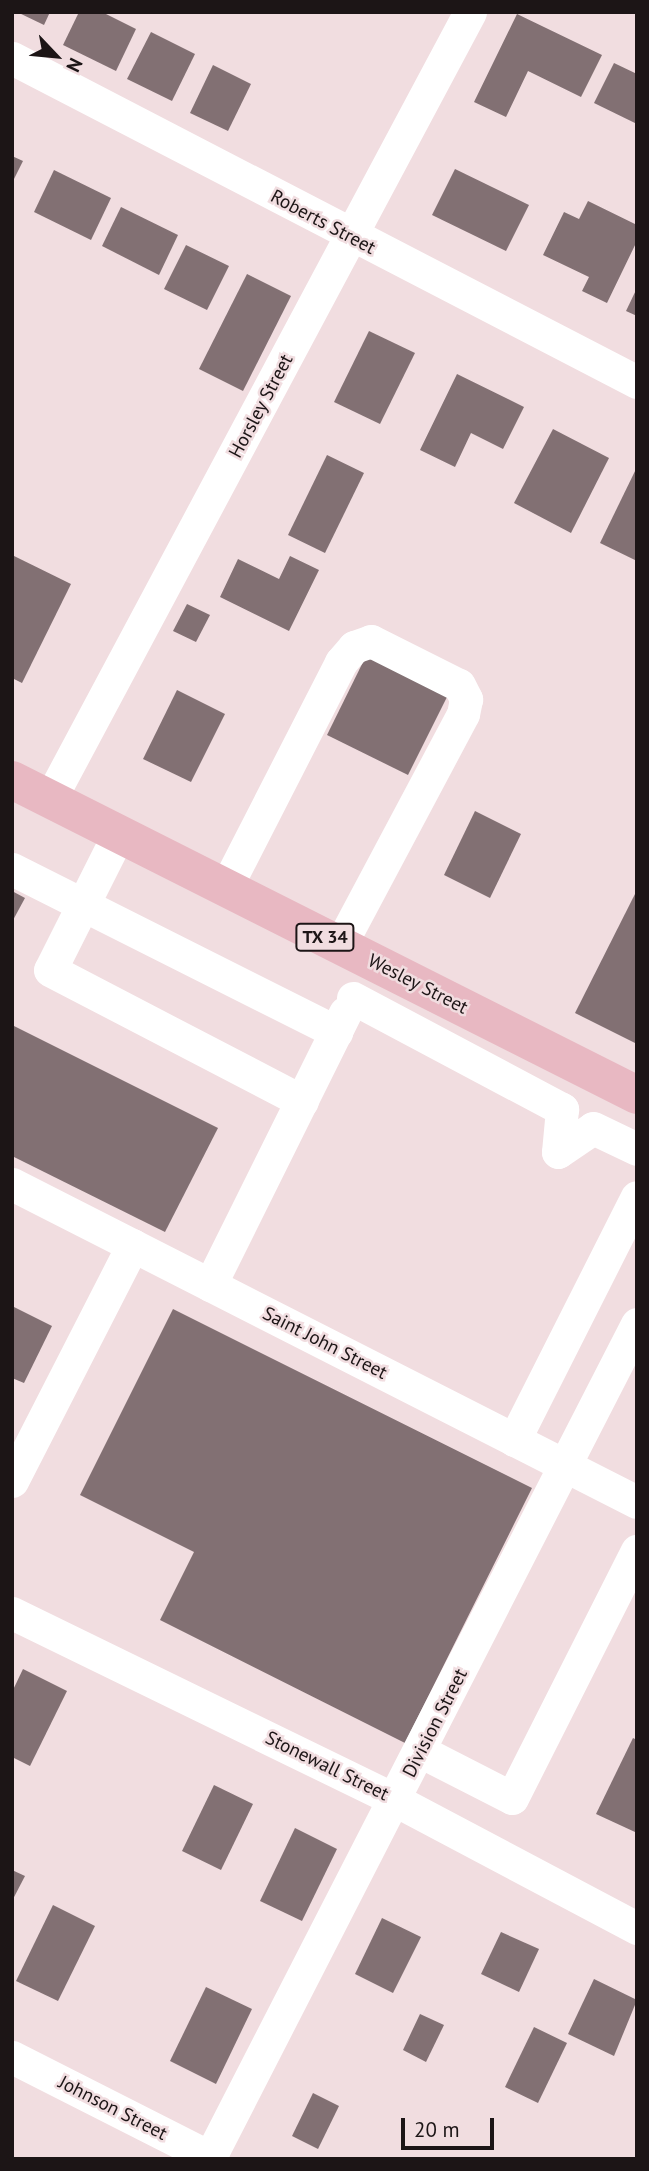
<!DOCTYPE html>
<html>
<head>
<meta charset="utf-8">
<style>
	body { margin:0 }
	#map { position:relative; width:649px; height:2171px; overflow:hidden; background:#f1dde0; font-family:"PT Sans",sans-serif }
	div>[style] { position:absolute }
	.building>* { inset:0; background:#827073 }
	.minor>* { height:33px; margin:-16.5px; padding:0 16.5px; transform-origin:16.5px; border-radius:16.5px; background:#fff }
	.major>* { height:38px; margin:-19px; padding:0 19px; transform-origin:19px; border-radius:19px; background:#e8b8c2 }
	span { translate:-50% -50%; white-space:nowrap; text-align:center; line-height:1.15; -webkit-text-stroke:5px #f1dde0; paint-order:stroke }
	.shield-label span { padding:2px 5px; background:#f1dde0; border:2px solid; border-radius:5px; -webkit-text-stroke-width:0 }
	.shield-label { font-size:18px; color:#1c1516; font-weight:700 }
	.street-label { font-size:19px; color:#1c1516 }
	.frame { position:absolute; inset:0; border:14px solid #1c1516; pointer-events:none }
	.north { position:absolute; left:21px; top:21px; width:70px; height:70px; -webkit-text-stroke:5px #f1dde0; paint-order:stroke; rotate:116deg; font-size:19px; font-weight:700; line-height:28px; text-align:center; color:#1c1516 }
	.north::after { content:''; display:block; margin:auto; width:24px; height:32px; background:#1c1516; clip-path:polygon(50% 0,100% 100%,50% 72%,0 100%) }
	.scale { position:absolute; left:401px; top:2118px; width:93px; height:32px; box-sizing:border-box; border:4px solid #1c1516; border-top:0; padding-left:9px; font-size:21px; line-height:24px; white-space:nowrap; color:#1c1516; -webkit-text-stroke:5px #f1dde0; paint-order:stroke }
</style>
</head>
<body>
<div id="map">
	<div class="building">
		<div style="clip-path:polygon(17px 12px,50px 12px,44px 25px)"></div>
		<div style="clip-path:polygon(79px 12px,102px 12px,136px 29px,116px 71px,63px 45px)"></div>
		<div style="clip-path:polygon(517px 14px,602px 55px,581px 97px,528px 71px,506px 117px,474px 102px)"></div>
		<div style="clip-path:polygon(151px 32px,195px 54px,172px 101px,127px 79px)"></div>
		<div style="clip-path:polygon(614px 63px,637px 74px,637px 124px,594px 103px)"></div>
		<div style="clip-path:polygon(213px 65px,251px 84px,228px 131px,190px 113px)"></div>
		<div style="clip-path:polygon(12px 156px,23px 161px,12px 183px)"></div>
		<div style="clip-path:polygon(455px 169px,529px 205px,506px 251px,432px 215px)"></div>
		<div style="clip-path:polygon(54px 170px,111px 198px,91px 240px,34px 212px)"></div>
		<div style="clip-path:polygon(588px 201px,637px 225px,637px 241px,607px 303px,582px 291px,589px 277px,543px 255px,564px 212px,579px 219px)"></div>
		<div style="clip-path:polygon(121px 207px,178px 235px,159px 275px,102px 246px)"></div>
		<div style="clip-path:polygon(186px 245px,229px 266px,207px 310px,164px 289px)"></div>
		<div style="clip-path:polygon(247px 274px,291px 296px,243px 391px,199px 369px)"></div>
		<div style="clip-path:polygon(637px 288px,637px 316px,626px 311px)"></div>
		<div style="clip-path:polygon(369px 331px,415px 353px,380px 424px,334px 402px)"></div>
		<div style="clip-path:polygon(457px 374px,524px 407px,503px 449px,471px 433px,455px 467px,420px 450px)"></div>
		<div style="clip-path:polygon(553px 429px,609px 458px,571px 533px,514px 503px)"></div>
		<div style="clip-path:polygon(327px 455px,364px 473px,325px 553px,288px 535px)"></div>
		<div style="clip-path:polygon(637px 467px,637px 561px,600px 543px)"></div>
		<div style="clip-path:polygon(12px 555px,71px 584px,22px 683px,12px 678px)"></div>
		<div style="clip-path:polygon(290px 556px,319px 570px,289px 631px,220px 597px,238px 559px,279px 579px)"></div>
		<div style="clip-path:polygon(187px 604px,210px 615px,196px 642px,173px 631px)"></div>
		<div style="clip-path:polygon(366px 656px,447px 697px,408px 775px,327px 735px)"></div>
		<div style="clip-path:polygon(177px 690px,225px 714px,191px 782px,143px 759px)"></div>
		<div style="clip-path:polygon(475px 811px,521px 834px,490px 898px,444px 875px)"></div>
		<div style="clip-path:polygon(637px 890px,637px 1044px,575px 1013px)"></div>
		<div style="clip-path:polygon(12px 891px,25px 898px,12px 922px)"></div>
		<div style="clip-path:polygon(12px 1025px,218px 1128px,165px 1232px,12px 1156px)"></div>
		<div style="clip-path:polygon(12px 1306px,52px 1326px,24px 1383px,12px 1378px)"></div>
		<div style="clip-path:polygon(173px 1309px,532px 1488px,405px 1743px,160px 1620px,194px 1552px,80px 1495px)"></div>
		<div style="clip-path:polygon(23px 1669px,67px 1691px,30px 1766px,12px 1757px,12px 1692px)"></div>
		<div style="clip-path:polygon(633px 1738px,637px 1740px,635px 1832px,596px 1814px)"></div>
		<div style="clip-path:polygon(214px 1785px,253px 1804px,221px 1870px,182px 1851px)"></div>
		<div style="clip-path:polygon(295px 1828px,337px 1849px,302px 1921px,260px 1901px)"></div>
		<div style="clip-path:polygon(12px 1870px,25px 1876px,12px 1901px)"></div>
		<div style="clip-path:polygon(53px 1905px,95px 1926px,58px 2001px,16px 1981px)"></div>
		<div style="clip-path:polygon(382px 1918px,421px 1937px,393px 1993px,355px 1974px)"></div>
		<div style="clip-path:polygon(501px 1932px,539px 1949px,519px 1992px,481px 1974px)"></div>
		<div style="clip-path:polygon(594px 1979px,637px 2000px,614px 2056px,568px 2034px)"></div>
		<div style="clip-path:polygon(206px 1987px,252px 2009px,216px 2084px,170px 2061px)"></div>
		<div style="clip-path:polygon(420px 2014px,444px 2025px,426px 2062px,403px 2050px)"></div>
		<div style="clip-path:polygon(534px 2027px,567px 2043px,538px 2103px,505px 2087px)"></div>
		<div style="clip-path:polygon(313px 2093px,339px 2106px,318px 2149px,292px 2136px)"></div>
	</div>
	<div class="minor">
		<div style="left:12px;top:58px;width:704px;rotate:27.4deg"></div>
		<div style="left:50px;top:799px;width:892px;rotate:-61.91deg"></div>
		<div style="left:119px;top:833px;width:153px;rotate:116.7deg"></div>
		<div style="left:50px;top:970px;width:284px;rotate:27.5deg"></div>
		<div style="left:12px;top:869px;width:363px;rotate:26.7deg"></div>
		<div style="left:226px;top:887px;width:253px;rotate:-62.9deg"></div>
		<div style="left:341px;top:662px;width:20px;rotate:-49deg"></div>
		<div style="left:354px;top:647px;width:18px;rotate:-19deg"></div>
		<div style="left:371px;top:641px;width:98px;rotate:26.6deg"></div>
		<div style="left:459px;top:685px;width:16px;rotate:63deg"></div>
		<div style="left:466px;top:699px;width:15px;rotate:101deg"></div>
		<div style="left:463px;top:714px;width:262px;rotate:118deg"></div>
		<div style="left:353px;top:998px;width:237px;rotate:28deg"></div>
		<div style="left:562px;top:1109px;width:43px;rotate:95.3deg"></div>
		<div style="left:558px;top:1152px;width:42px;rotate:-34.4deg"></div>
		<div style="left:593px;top:1128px;width:49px;rotate:25.5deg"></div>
		<div style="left:12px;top:1184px;width:701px;rotate:26.97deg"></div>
		<div style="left:210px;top:1285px;width:304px;rotate:-63.6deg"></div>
		<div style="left:514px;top:1440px;width:272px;rotate:-63.2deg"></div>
		<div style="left:12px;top:1481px;width:265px;rotate:-62.9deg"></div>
		<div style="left:12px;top:1613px;width:426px;rotate:26deg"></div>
		<div style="left:395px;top:1800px;width:274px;rotate:27.9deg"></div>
		<div style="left:420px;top:1751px;width:103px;rotate:27.1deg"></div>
		<div style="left:512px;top:1798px;width:277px;rotate:-63.2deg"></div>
		<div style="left:12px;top:2057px;width:225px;rotate:26.9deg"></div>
		<div style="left:210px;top:2157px;width:936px;rotate:-62.86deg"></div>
	</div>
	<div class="major">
		<div style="left:12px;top:780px;width:700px;rotate:26.75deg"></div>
	</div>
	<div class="shield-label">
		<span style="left:325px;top:937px">TX 34</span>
	</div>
	<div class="street-label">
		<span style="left:323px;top:222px;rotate:28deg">Roberts Street</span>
		<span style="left:261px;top:406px;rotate:-62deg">Horsley Street</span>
		<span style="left:418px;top:984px;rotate:27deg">Wesley Street</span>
		<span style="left:325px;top:1343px;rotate:27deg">Saint John Street</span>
		<span style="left:435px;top:1723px;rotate:-63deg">Division Street</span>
		<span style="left:327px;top:1766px;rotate:26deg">Stonewall Street</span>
		<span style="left:113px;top:2108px;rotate:27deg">Johnson Street</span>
	</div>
	<div class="frame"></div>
	<div class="north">N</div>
	<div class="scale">20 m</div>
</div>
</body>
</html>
